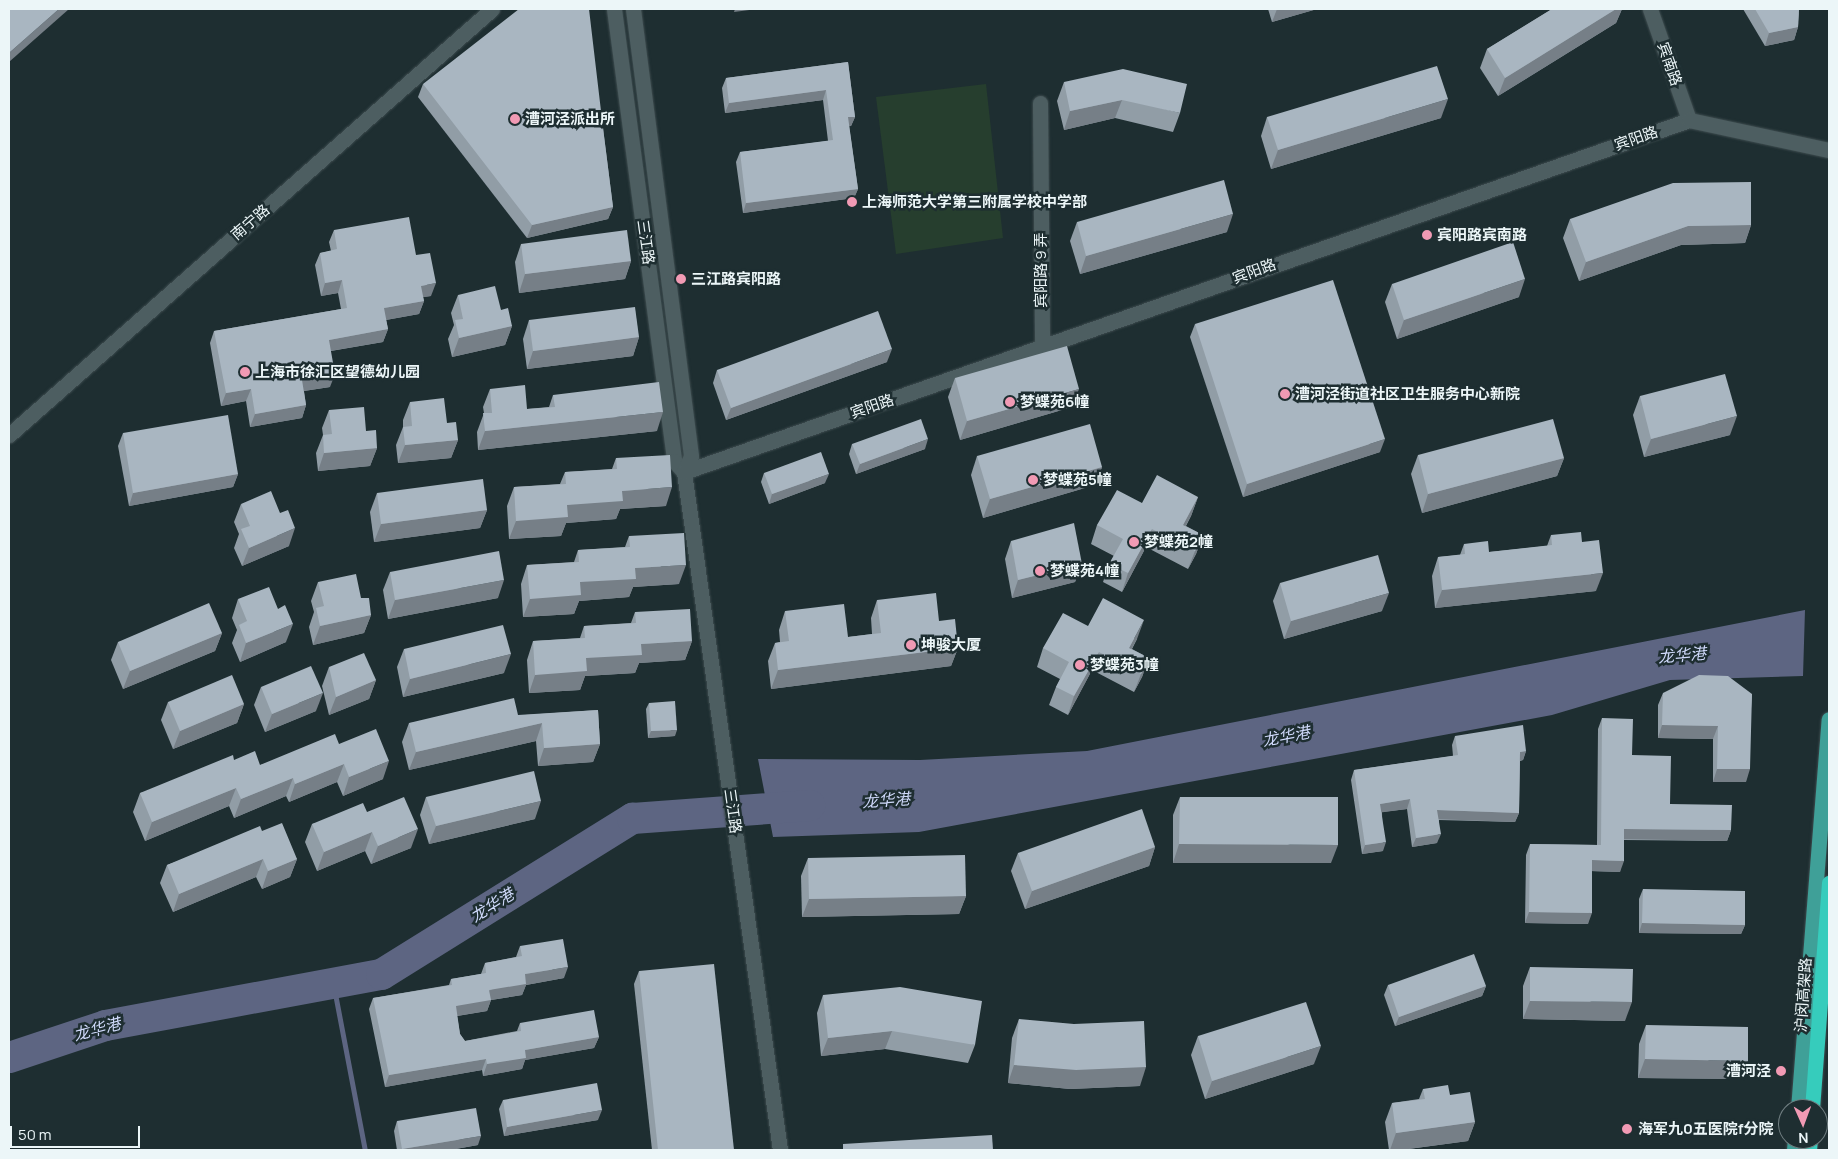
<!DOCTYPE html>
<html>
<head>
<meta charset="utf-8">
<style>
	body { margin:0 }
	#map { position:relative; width:1838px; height:1159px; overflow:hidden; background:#1e2e31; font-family:Manrope,"Noto Sans SC",sans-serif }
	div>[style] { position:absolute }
	.green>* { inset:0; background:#263e2e }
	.water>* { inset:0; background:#5d6582 }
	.stream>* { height:5px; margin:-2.5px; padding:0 2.5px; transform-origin:2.5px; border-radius:2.5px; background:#5d6582 }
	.river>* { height:31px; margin:-15.5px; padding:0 15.5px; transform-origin:15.5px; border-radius:15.5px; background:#5d6582 }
	.roads { filter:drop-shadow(0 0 1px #3e4c4f) drop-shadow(0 0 1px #3e4c4f) }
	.street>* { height:15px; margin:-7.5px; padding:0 7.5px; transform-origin:7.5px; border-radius:7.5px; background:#4d5e61 }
	.primary>* { height:15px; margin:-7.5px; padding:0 7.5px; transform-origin:7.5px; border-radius:7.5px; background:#3fa098 }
	.highway>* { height:15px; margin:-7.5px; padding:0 7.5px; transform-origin:7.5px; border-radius:7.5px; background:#36ccbc }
	.wall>* { inset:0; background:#919da6 }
	.shaded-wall>* { inset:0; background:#767f87 }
	.building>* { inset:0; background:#a9b6c1 }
	.dots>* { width:14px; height:14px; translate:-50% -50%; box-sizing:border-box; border:2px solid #1e2e31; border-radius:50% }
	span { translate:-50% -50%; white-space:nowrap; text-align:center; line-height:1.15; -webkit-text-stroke:5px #1e2e31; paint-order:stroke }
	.street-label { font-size:15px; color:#ecf6f8 }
	.poi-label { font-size:15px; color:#ecf6f8; font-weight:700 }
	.left { translate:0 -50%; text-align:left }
	.right { translate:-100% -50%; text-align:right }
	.water-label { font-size:16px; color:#cfd9fa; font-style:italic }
	.frame { position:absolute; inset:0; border:10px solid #ecf6f8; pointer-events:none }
	.north { position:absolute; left:1778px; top:1099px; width:50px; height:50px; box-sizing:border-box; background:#1e2e31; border:1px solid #707e81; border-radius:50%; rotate:178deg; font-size:14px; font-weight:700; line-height:20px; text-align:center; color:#ecf6f8 }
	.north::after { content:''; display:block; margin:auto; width:18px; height:22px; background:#f19ab4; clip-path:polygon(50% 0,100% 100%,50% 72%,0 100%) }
	.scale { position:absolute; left:10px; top:1126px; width:130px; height:22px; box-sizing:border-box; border:2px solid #ecf6f8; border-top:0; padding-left:6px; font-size:15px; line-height:18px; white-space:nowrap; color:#ecf6f8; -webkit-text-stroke:4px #1e2e31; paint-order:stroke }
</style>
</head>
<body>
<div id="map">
	<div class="green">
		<div style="clip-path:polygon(986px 84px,1003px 238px,896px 254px,876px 97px)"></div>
	</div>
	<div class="water">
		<div style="clip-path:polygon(1805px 610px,1803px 676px,1670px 680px,1552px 715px,919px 832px,773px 837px,758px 759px,920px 760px,1087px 751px)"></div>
	</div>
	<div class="stream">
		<div style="left:333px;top:983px;width:170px;rotate:79.2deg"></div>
	</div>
	<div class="river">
		<div style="left:9px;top:1057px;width:101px;rotate:-18.4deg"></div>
		<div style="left:105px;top:1025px;width:281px;rotate:-10.5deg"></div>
		<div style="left:381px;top:974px;width:296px;rotate:-31.9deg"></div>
		<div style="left:632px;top:818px;width:178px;rotate:-4.2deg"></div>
	</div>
	<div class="roads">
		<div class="street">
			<div style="left:614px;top:9px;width:456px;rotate:82.4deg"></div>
			<div style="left:674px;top:461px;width:15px;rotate:48deg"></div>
			<div style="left:633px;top:9px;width:451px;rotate:82.6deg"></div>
			<div style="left:691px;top:456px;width:17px;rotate:114deg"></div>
			<div style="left:684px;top:472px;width:685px;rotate:81.94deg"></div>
			<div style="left:1650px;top:9px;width:118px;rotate:70.6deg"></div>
			<div style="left:1040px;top:103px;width:244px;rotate:89.5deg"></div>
			<div style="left:9px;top:435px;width:644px;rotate:-41.41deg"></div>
			<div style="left:684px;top:472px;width:1065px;rotate:-19.3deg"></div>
			<div style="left:1689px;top:120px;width:143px;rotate:12.1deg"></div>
		</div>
		<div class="primary">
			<div style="left:1798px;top:1109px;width:391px;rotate:-85.5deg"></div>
			<div style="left:1794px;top:1150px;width:11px;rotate:-85deg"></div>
		</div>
		<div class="highway">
			<div style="left:1812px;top:1109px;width:227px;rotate:-85.7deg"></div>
			<div style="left:1809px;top:1150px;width:11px;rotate:-85deg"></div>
		</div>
	</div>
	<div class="wall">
		<div style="clip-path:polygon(1268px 9px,1317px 9px,1272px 22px)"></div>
		<div style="clip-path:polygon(1552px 9px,1622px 9px,1616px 23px,1498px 96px,1480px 68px,1487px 49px)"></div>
		<div style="clip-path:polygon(1743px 9px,1799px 9px,1798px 27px,1794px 40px,1765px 46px)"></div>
		<div style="clip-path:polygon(848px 62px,855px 117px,851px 126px,849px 126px,858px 189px,854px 198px,743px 213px,736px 162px,740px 152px,828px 141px,823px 100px,725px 113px,722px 88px,726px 78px)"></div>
		<div style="clip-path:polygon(1064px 82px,1180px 113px,1173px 132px,1115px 118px,1064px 130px,1057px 101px)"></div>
		<div style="clip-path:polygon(423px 84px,603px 128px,613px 207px,608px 219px,527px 238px,418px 97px)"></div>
		<div style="clip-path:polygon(1267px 117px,1441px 118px,1271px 169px,1261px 136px)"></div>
		<div style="clip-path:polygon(1570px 219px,1751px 225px,1745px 243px,1681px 245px,1579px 281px,1563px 238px)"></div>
		<div style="clip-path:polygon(1077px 222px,1227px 232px,1080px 274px,1070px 241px)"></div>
		<div style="clip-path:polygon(334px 230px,416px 255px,431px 296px,423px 297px,424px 301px,419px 314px,386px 320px,388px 329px,383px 342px,331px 351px,330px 387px,304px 391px,306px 405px,302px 418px,250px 427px,246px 401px,221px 406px,210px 343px,214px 331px,341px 309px,338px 293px,321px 296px,315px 265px,320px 253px,331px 251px,329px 242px)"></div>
		<div style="clip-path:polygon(521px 244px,631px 261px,625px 279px,519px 293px,515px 262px)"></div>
		<div style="clip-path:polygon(1392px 284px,1519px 297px,1397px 339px,1385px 302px)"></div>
		<div style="clip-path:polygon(458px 295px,501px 310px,512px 326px,505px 345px,452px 357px,448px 339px,454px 325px,451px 313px)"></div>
		<div style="clip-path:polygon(529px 320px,639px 337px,633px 356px,527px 369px,523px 339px)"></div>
		<div style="clip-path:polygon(1195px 324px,1380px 452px,1243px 497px,1190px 337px)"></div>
		<div style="clip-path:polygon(887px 362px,726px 420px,713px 383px,717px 370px)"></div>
		<div style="clip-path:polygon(955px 378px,1072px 407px,960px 440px,948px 397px)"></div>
		<div style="clip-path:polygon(490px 389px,527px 409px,549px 407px,553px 395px,657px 431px,478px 450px,477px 432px,484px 413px,483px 407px)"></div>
		<div style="clip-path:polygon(1640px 396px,1730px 435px,1644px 457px,1633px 415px)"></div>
		<div style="clip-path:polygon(410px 402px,458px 440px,451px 458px,398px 463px,396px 445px,403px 427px,403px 420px)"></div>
		<div style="clip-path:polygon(329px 410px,366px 431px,377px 448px,370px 466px,318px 471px,316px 453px,323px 435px,322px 428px)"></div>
		<div style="clip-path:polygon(123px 433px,238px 474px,233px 487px,129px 506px,118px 446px)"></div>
		<div style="clip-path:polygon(852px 444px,925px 449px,856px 474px,849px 454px)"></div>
		<div style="clip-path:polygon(1418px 455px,1564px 458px,1557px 476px,1422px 513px,1411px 474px)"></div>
		<div style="clip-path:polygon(977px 456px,1102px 467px,1095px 485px,983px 518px,971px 475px)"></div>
		<div style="clip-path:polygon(616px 458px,666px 506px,620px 509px,616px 519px,566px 523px,561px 536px,509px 539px,507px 506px,514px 487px,560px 484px,565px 472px,612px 469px)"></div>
		<div style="clip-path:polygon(764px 473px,825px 483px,769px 504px,761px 482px)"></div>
		<div style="clip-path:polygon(377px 493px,487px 510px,480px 528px,374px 542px,370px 512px)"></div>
		<div style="clip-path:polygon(1198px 497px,1191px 516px,1186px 526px,1203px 535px,1196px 554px,1188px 569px,1146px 547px,1122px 592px,1103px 582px,1109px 564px,1114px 556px,1091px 544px,1097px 525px,1142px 503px)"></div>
		<div style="clip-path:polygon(241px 504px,289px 546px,242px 566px,234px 548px,239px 534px,234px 522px)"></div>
		<div style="clip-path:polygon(1551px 535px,1582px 542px,1596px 591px,1435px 608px,1432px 576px,1438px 557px,1460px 555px,1464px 544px,1489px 552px,1547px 546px)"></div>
		<div style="clip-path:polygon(629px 536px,679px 584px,633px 587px,629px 597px,579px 601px,574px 614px,523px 617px,521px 584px,527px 565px,574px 562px,578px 550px,625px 547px)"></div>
		<div style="clip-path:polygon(1011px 541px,1082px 564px,1075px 582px,1012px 598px,1005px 559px)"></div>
		<div style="clip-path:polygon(390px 572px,498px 598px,388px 619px,383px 590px)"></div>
		<div style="clip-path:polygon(318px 582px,361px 598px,371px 615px,364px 633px,313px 645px,309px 627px,314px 612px,311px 601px)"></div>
		<div style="clip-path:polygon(1280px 583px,1382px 611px,1284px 639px,1273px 601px)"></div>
		<div style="clip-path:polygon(238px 599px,286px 642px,240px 662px,232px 643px,237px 630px,232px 618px)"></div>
		<div style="clip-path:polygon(877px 600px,939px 621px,958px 648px,951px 666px,771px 689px,768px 661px,775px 643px,780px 642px,779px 630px,785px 611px,848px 637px,872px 634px,871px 618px)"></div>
		<div style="clip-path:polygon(635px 612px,692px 641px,685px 660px,639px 663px,635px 673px,585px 676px,580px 690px,529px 693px,527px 660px,533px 641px,580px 638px,584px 626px,631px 623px)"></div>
		<div style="clip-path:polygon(1088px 626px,1137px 639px,1132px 649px,1149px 658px,1142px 677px,1134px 692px,1092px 670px,1068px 715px,1049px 705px,1056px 687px,1060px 679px,1037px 667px,1043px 648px)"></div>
		<div style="clip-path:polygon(222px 633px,215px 651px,123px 689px,111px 660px,118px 642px)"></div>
		<div style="clip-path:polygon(404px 649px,504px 673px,403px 697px,397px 667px)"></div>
		<div style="clip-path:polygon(329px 667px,376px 680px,369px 699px,329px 715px,322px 686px)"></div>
		<div style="clip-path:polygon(261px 687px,316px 711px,265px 732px,254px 705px)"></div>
		<div style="clip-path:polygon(1663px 693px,1752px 694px,1746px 782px,1713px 782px,1713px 739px,1658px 738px,1658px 705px)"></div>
		<div style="clip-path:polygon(168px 702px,244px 704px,237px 723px,173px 749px,161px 720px)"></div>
		<div style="clip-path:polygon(649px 703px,675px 736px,648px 738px,646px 709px)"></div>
		<div style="clip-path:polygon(598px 710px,600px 744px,593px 762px,538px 766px,536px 741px,409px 770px,402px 742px,409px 723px)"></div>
		<div style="clip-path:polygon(1602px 718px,1632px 755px,1670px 804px,1731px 830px,1727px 841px,1624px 840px,1620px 872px,1592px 871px,1588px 924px,1525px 923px,1526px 855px,1530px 844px,1597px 845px,1598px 729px)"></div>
		<div style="clip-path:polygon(1455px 736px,1526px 751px,1523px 760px,1520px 761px,1519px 813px,1515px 822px,1439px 820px,1437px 843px,1412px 847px,1407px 809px,1382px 812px,1383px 851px,1362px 854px,1351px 780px,1354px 770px,1453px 756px,1452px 745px)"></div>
		<div style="clip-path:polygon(339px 744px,383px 779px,343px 796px,337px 782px,289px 802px,286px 796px,234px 818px,229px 806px,145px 841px,133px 812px,140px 793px,260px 765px)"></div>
		<div style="clip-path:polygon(426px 797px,535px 819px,429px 844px,420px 815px)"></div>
		<div style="clip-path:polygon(1180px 797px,1331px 863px,1173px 863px,1173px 815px)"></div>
		<div style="clip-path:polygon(367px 812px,411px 848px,371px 864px,365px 851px,317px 871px,305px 842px,312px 824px)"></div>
		<div style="clip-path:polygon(262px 831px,297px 859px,290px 877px,262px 889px,256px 877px,173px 912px,160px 883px,167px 865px)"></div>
		<div style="clip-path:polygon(1155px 847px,1149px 866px,1025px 909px,1011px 871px,1018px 853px)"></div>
		<div style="clip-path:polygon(808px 858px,966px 896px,959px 914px,802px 917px,801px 876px)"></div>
		<div style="clip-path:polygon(1643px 889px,1745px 925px,1741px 934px,1639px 933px,1639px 899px)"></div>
		<div style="clip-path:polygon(520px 946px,564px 978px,526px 985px,522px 995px,491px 1000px,487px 1011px,457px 1016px,460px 1034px,465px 1041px,517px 1031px,520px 1023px,599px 1037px,594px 1048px,525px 1060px,522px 1069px,483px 1076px,482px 1070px,385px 1087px,369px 1009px,373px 998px,449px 985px,451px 979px,481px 974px,485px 963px,516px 957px)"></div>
		<div style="clip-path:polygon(1530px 967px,1625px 1021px,1523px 1019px,1523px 986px)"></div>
		<div style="clip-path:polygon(639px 971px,734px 1150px,652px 1150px,634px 984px)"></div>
		<div style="clip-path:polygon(1388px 985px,1486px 986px,1482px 996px,1395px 1026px,1384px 995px)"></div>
		<div style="clip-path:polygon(823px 995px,975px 1045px,968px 1063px,885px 1049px,821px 1056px,817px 1013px)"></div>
		<div style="clip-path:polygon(1019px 1019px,1140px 1086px,1070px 1089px,1008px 1083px,1012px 1038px)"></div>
		<div style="clip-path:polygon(1646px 1025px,1741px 1079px,1638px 1078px,1639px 1044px)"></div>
		<div style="clip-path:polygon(1198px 1036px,1314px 1064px,1205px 1099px,1191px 1055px)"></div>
		<div style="clip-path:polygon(1423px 1089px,1450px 1095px,1475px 1122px,1468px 1141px,1401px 1150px,1389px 1150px,1385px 1122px,1392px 1103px,1419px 1099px)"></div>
		<div style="clip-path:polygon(503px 1100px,598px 1120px,504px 1136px,499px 1109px)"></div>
		<div style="clip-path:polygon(397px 1121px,478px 1145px,450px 1150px,397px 1150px,394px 1131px)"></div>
	</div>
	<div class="shaded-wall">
		<div style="clip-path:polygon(59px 9px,69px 9px,9px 62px,9px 53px)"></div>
		<div style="clip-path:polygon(735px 9px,757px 9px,734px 12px)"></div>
		<div style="clip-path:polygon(1277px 9px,1317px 9px,1272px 22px)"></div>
		<div style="clip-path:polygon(1616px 9px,1622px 9px,1616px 23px,1498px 96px,1505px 78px)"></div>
		<div style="clip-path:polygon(1798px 27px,1794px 40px,1765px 46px,1769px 33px)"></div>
		<div style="clip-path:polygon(826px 90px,823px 100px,725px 113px,729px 103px)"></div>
		<div style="clip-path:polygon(1448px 99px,1441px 118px,1271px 169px,1278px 150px)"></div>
		<div style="clip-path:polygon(1122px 100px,1115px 118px,1064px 130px,1070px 111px)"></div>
		<div style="clip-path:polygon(848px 117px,855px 117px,851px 126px,845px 127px)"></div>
		<div style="clip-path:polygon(858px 189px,854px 198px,743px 213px,746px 203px)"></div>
		<div style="clip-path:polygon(613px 207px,608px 219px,527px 238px,532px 225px)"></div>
		<div style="clip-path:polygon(1233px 214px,1227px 232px,1080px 274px,1086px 256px)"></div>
		<div style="clip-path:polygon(1751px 225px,1745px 243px,1681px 245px,1579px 281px,1586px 262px,1688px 226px)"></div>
		<div style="clip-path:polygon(631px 261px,625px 279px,519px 293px,525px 274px)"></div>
		<div style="clip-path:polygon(1525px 279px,1519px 297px,1397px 339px,1404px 320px)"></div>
		<div style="clip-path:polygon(342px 280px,338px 293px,321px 296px,325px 283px)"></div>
		<div style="clip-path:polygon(436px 283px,431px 296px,417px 298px,421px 286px)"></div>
		<div style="clip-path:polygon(424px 301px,419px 314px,380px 321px,384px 308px)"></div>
		<div style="clip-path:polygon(512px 326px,505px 345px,452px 357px,459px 338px)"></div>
		<div style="clip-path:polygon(388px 329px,383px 342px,324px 352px,329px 340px)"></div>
		<div style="clip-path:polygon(639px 337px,633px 356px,527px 369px,533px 351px)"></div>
		<div style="clip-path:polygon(892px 349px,887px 362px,726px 420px,731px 408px)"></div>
		<div style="clip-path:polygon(335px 374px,330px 387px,297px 392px,302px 380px)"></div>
		<div style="clip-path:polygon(251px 389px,246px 401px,221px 406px,226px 393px)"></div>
		<div style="clip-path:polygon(1079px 389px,1072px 407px,960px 440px,967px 421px)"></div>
		<div style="clip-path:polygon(306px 405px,302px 418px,250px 427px,255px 414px)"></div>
		<div style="clip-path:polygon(663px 412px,657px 431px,478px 450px,485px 431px)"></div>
		<div style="clip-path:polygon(1737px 416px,1730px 435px,1644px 457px,1651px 439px)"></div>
		<div style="clip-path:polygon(928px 439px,925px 449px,856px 474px,860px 464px)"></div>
		<div style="clip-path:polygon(1385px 439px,1380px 452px,1243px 497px,1247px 484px)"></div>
		<div style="clip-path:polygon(458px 440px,451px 458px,398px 463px,405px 445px)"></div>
		<div style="clip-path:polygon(377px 448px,370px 466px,318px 471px,324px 453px)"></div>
		<div style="clip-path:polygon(1564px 458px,1557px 476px,1422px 513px,1428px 494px)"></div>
		<div style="clip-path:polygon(1102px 467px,1095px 485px,983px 518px,990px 499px)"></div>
		<div style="clip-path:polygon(238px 474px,233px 487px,129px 506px,133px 493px)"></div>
		<div style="clip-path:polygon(829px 474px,825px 483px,769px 504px,772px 494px)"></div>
		<div style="clip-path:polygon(672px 487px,666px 506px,620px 509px,616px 519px,566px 523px,561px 536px,509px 539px,516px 521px,567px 505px,622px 491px)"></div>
		<div style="clip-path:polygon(1198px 497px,1191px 516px,1176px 543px,1183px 525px)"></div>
		<div style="clip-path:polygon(487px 510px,480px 528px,374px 542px,381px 524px)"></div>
		<div style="clip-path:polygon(295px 528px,289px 546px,242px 566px,249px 548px)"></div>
		<div style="clip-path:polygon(1152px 529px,1146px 547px,1122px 592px,1128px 573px)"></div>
		<div style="clip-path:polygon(1203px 535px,1196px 554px,1188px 569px,1195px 551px)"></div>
		<div style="clip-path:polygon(1082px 564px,1075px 582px,1012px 598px,1018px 580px)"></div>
		<div style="clip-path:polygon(686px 565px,679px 584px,633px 587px,629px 597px,579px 601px,574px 614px,523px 617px,530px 599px,580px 582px,635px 568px)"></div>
		<div style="clip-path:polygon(1603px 573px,1596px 591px,1435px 608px,1442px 590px)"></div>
		<div style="clip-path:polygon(504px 580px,498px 598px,388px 619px,395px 600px)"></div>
		<div style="clip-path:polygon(1389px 593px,1382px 611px,1284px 639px,1291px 621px)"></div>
		<div style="clip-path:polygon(371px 615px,364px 633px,313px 645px,320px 626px)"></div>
		<div style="clip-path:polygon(1144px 620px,1137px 639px,1122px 666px,1129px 648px)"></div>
		<div style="clip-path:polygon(293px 624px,286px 642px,240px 662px,246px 643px)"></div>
		<div style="clip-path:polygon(222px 633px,215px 651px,123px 689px,130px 671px)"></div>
		<div style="clip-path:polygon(692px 641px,685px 660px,639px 663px,635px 673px,585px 676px,580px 690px,529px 693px,535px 675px,586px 658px,641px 644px)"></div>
		<div style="clip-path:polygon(958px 648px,951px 666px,771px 689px,778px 670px)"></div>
		<div style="clip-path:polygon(1099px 652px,1092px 670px,1068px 715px,1074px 696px)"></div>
		<div style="clip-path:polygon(511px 654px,504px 673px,403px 697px,410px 679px)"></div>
		<div style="clip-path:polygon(1149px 658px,1142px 677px,1134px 692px,1141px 674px)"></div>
		<div style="clip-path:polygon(376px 680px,369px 699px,329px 715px,336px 697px)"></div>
		<div style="clip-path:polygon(323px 693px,316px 711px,265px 732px,272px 714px)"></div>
		<div style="clip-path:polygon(244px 704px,237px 723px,173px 749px,180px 731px)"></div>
		<div style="clip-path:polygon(542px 723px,536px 741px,409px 770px,416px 752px)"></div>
		<div style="clip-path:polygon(1662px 725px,1718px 726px,1713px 739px,1658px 738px)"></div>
		<div style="clip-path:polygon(677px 730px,675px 736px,648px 738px,651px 731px)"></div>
		<div style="clip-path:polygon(600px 744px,593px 762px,538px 766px,544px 748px)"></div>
		<div style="clip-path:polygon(1526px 751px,1523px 760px,1517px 761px,1520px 752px)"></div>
		<div style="clip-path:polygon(389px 761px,383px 779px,343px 796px,349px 777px)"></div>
		<div style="clip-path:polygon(344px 764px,337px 782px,289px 802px,295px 784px)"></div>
		<div style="clip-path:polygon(1717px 769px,1750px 769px,1746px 782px,1713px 782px)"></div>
		<div style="clip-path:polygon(293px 778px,286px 796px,234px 818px,241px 799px)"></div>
		<div style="clip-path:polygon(236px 788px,229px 806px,145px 841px,152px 822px)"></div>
		<div style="clip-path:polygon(1410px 799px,1407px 809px,1377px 813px,1380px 804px)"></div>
		<div style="clip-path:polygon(541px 801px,535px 819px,429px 844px,436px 826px)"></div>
		<div style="clip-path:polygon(1437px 810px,1519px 813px,1515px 822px,1434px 819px)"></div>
		<div style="clip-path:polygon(418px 829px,411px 848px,371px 864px,378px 846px)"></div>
		<div style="clip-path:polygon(1624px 829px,1731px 830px,1727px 841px,1620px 839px)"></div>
		<div style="clip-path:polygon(372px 832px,365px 851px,317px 871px,324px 852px)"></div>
		<div style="clip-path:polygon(1441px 834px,1437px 843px,1412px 847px,1416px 838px)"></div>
		<div style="clip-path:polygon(1386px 842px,1383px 851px,1362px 854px,1365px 845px)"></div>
		<div style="clip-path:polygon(1179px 844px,1338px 845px,1331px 863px,1173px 863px)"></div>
		<div style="clip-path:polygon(1155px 847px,1149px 866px,1025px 909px,1032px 891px)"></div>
		<div style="clip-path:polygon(263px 859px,256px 877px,173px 912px,179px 894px)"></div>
		<div style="clip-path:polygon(297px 859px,290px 877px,262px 889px,268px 871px)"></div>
		<div style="clip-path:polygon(1592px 860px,1624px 861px,1620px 872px,1588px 871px)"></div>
		<div style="clip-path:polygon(966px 896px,959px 914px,802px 917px,809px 899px)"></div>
		<div style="clip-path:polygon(1529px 912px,1592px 913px,1588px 924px,1525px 923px)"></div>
		<div style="clip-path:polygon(1642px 923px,1745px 925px,1741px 934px,1639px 933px)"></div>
		<div style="clip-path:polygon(568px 967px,564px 978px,526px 985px,522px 995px,491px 1000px,487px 1011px,451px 1017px,456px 1006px,525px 974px)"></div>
		<div style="clip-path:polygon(1486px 986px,1482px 996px,1395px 1026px,1399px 1017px)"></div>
		<div style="clip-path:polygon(1530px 1001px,1632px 1002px,1625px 1021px,1523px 1019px)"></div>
		<div style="clip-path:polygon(892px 1031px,885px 1049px,821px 1056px,828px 1038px)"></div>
		<div style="clip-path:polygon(599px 1037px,594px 1048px,525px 1060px,522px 1069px,483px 1076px,487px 1064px,525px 1050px)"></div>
		<div style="clip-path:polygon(1321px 1046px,1314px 1064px,1205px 1099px,1212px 1081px)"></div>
		<div style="clip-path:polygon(486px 1059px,482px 1070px,385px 1087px,389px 1075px)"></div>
		<div style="clip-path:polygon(1645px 1059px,1748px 1061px,1741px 1079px,1638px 1078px)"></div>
		<div style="clip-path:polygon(1014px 1065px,1146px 1067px,1140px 1086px,1070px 1089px,1008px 1083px)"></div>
		<div style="clip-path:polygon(602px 1110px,598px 1120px,504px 1136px,507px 1127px)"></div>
		<div style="clip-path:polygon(1475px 1122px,1468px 1141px,1401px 1150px,1390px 1150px,1396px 1133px)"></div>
		<div style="clip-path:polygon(481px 1136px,478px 1145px,450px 1150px,402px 1150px,402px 1149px)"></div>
	</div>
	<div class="building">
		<div style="clip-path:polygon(9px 9px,59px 9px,9px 53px)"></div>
		<div style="clip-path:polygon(519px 9px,589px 9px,603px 128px,613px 207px,532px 225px,423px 84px)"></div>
		<div style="clip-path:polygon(1552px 9px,1616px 9px,1505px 78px,1487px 49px)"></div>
		<div style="clip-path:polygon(1755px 9px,1799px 9px,1798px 27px,1769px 33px)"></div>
		<div style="clip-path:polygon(848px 62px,855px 117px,848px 117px,858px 189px,746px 203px,740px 152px,833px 140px,826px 90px,729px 103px,726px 78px)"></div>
		<div style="clip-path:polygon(1437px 66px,1448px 99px,1278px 150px,1267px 117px)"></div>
		<div style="clip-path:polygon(1123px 69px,1187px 84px,1180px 113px,1122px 100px,1070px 111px,1064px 82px)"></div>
		<div style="clip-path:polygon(1224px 180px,1233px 214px,1086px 256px,1077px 222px)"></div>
		<div style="clip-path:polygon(1751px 182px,1751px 225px,1688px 226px,1586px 262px,1570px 219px,1673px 183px)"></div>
		<div style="clip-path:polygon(409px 217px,416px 255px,430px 253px,436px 283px,421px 286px,424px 301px,384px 308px,388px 329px,329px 340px,335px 374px,302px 380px,306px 405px,255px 414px,251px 389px,226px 393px,214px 331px,347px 308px,342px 280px,325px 283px,320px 253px,337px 249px,334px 230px)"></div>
		<div style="clip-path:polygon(627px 230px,631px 261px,525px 274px,521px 244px)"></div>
		<div style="clip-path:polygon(1513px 242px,1525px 279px,1404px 320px,1392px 284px)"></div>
		<div style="clip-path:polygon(1333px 280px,1385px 439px,1247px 484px,1195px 324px)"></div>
		<div style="clip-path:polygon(495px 286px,501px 310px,508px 308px,512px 326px,459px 338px,455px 320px,463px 319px,458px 295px)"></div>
		<div style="clip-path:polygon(635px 307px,639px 337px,533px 351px,529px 320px)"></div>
		<div style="clip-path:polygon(878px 311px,892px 349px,731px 408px,717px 370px)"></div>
		<div style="clip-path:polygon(1067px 346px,1079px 389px,967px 421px,955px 378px)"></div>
		<div style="clip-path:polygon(1725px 374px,1737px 416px,1651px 439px,1640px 396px)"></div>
		<div style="clip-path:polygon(659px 382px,663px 412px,485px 431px,483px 413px,492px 413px,490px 389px,525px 385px,527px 409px,555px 407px,553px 395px)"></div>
		<div style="clip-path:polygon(444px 398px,447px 423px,456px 422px,458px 440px,405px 445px,403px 427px,412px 426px,410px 402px)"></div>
		<div style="clip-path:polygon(364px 407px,366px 431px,376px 430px,377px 448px,324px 453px,323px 435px,332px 434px,329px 410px)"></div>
		<div style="clip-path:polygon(228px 415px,238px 474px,133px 493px,123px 433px)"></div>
		<div style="clip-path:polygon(921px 419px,928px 439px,860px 464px,852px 444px)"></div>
		<div style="clip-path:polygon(1553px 419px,1564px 458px,1428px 494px,1418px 455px)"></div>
		<div style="clip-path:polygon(1090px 424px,1102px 467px,990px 499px,977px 456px)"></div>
		<div style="clip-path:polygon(821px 452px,829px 474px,772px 494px,764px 473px)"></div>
		<div style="clip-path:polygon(670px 455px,672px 487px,622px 491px,623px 501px,567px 505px,568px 517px,516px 521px,514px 487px,566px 484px,565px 472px,617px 469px,616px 458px)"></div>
		<div style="clip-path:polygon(1157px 475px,1198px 497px,1183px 525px,1203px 535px,1195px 551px,1152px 529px,1128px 573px,1109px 564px,1123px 539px,1097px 525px,1117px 490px,1142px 503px)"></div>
		<div style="clip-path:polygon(483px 479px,487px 510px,381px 524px,377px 493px)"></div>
		<div style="clip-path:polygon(271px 491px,280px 513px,288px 510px,295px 528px,249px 548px,241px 529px,250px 526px,241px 504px)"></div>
		<div style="clip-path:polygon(1074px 523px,1082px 564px,1018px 580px,1011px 541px)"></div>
		<div style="clip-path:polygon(1581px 532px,1582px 542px,1599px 540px,1603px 573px,1442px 590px,1438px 557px,1465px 554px,1464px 544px,1488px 541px,1489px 552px,1552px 545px,1551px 535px)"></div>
		<div style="clip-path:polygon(684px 533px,686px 565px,635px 568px,636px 579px,580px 582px,581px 595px,530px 599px,527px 565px,579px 562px,578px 550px,630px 547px,629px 536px)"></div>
		<div style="clip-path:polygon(499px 551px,504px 580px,395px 600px,390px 572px)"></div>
		<div style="clip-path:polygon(1378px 555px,1389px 593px,1291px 621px,1280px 583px)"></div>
		<div style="clip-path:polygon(356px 574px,361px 598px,369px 598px,371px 615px,320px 626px,316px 608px,324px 606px,318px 582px)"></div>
		<div style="clip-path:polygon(269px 587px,278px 609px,285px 605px,293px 624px,246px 643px,239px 625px,247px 621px,238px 599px)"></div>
		<div style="clip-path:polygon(936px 593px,939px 621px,955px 619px,958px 648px,778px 670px,775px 643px,789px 641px,785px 611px,844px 604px,848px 637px,881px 633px,877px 600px)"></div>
		<div style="clip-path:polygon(1103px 598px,1144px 620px,1129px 648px,1149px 658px,1141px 674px,1099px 652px,1074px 696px,1056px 687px,1069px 662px,1043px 648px,1063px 613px,1088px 626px)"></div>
		<div style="clip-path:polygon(209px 603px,222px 633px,130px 671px,118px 642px)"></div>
		<div style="clip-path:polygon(690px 609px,692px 641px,641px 644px,642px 655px,586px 658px,587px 671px,535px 675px,533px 641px,585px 638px,584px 626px,636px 623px,635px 612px)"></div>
		<div style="clip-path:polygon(503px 625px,511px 654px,410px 679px,404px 649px)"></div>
		<div style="clip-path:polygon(364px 653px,376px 680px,336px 697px,329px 667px)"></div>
		<div style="clip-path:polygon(311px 666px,323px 693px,272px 714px,261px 687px)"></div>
		<div style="clip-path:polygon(232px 675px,244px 704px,180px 731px,168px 702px)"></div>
		<div style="clip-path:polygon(1699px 675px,1728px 676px,1752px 694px,1750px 769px,1717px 769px,1718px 726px,1662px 725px,1663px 693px)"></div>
		<div style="clip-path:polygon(514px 698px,518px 715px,598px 710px,600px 744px,544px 748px,542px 723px,416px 752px,409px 723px)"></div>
		<div style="clip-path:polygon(675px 701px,677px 730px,651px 731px,649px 703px)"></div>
		<div style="clip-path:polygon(1602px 718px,1633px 719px,1632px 755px,1671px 756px,1670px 804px,1732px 805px,1731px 830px,1624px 829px,1624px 861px,1592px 860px,1592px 913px,1529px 912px,1530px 844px,1601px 845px)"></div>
		<div style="clip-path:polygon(1523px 725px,1526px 751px,1520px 752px,1519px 813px,1437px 810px,1441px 834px,1416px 838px,1410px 799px,1380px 804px,1386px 842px,1365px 845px,1354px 770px,1458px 755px,1455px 736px)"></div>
		<div style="clip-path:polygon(376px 729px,389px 761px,349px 777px,344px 764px,295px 784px,293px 778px,241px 799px,236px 788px,152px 822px,140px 793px,233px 755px,234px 760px,255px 751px,260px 765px,335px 734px,339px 744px)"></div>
		<div style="clip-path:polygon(534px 771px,541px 801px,436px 826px,426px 797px)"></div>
		<div style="clip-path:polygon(404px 797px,418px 829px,378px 846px,372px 832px,324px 852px,312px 824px,363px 803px,367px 812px)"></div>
		<div style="clip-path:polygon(1180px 797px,1338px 797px,1338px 845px,1179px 844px)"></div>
		<div style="clip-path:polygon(1142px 809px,1155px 847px,1032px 891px,1018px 853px)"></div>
		<div style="clip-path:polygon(282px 823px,297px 859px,268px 871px,263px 859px,179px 894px,167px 865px,260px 826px,262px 831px)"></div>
		<div style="clip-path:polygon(965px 855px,966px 896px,809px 899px,808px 858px)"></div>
		<div style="clip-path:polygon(1643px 889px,1745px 891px,1745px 925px,1642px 923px)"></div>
		<div style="clip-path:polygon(563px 939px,568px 967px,525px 974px,526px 984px,489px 990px,491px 1000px,456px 1006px,460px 1034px,465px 1041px,521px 1031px,520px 1023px,594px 1010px,599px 1037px,525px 1050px,526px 1058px,487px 1064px,486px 1059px,389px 1075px,373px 998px,452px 985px,451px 979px,486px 973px,485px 963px,522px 956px,520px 946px)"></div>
		<div style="clip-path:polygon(1474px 954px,1486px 986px,1399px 1017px,1388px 985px)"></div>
		<div style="clip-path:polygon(714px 964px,734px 1150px,658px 1150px,639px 971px)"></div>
		<div style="clip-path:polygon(1530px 967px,1633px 969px,1632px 1002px,1530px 1001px)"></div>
		<div style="clip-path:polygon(900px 987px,982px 1001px,975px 1045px,892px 1031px,828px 1038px,823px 995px)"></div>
		<div style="clip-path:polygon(1306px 1002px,1321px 1046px,1212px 1081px,1198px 1036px)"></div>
		<div style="clip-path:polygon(1019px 1019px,1074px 1024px,1144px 1021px,1146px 1067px,1076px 1070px,1014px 1065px)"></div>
		<div style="clip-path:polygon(1646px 1025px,1748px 1027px,1748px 1061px,1645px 1059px)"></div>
		<div style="clip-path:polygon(597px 1083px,602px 1110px,507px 1127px,503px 1100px)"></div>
		<div style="clip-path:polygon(1448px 1085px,1450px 1095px,1470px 1092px,1475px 1122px,1396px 1133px,1392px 1103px,1425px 1099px,1423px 1089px)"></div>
		<div style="clip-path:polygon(476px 1108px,481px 1136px,402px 1149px,397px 1121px)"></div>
		<div style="clip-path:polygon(992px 1135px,993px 1150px,843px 1150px,843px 1144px)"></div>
	</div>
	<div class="dots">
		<div style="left:515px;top:119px;background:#f19ab4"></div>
		<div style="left:852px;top:202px;background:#f19ab4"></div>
		<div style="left:1427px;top:235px;background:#f19ab4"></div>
		<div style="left:681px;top:279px;background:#f19ab4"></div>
		<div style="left:245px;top:372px;background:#f19ab4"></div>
		<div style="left:1285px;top:394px;background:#f19ab4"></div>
		<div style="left:1010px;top:402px;background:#f19ab4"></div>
		<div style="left:1033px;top:480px;background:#f19ab4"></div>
		<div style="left:1134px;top:542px;background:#f19ab4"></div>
		<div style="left:1040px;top:571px;background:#f19ab4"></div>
		<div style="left:911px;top:645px;background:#f19ab4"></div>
		<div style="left:1080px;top:665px;background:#f19ab4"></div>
		<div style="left:1781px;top:1071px;background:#f19ab4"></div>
		<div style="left:1627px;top:1129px;background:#f19ab4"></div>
	</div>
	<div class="street-label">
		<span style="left:1670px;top:64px;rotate:71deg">宾南路</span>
		<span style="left:1636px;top:138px;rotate:-19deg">宾阳路</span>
		<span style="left:250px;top:222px;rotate:-41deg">南宁路</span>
		<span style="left:646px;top:242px;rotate:82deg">三江路</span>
		<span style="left:1041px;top:270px;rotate:-90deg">宾阳路 9 弄</span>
		<span style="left:1254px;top:271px;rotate:-20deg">宾阳路</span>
		<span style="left:872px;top:406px;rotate:-19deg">宾阳路</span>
		<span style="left:733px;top:811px;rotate:82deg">三江路</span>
		<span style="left:1803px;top:995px;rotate:-86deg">沪闵高架路</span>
	</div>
	<div class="poi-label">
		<span class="left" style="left:525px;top:119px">漕河泾派出所</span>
		<span class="left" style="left:862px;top:202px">上海师范大学第三附属学校中学部</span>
		<span class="left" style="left:1437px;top:235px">宾阳路宾南路</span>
		<span class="left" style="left:691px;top:279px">三江路宾阳路</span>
		<span class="left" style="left:255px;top:372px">上海市徐汇区望德幼儿园</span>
		<span class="left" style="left:1295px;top:394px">漕河泾街道社区卫生服务中心新院</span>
		<span class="left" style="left:1020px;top:402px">梦蝶苑6幢</span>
		<span class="left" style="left:1043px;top:480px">梦蝶苑5幢</span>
		<span class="left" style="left:1144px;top:542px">梦蝶苑2幢</span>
		<span class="left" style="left:1050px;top:571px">梦蝶苑4幢</span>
		<span class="left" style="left:921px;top:645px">坤骏大厦</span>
		<span class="left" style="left:1090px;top:665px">梦蝶苑3幢</span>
		<span class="right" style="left:1771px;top:1071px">漕河泾</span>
		<span class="left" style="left:1638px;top:1129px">海军九0五医院f分院</span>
	</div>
	<div class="water-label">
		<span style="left:1682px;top:655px;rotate:-5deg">龙华港</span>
		<span style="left:1286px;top:736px;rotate:-11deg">龙华港</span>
		<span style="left:886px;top:800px;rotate:-4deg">龙华港</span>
		<span style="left:492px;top:905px;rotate:-32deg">龙华港</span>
		<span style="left:97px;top:1029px;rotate:-15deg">龙华港</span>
	</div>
	<div class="frame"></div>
	<div class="north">N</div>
	<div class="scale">50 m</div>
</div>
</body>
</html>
